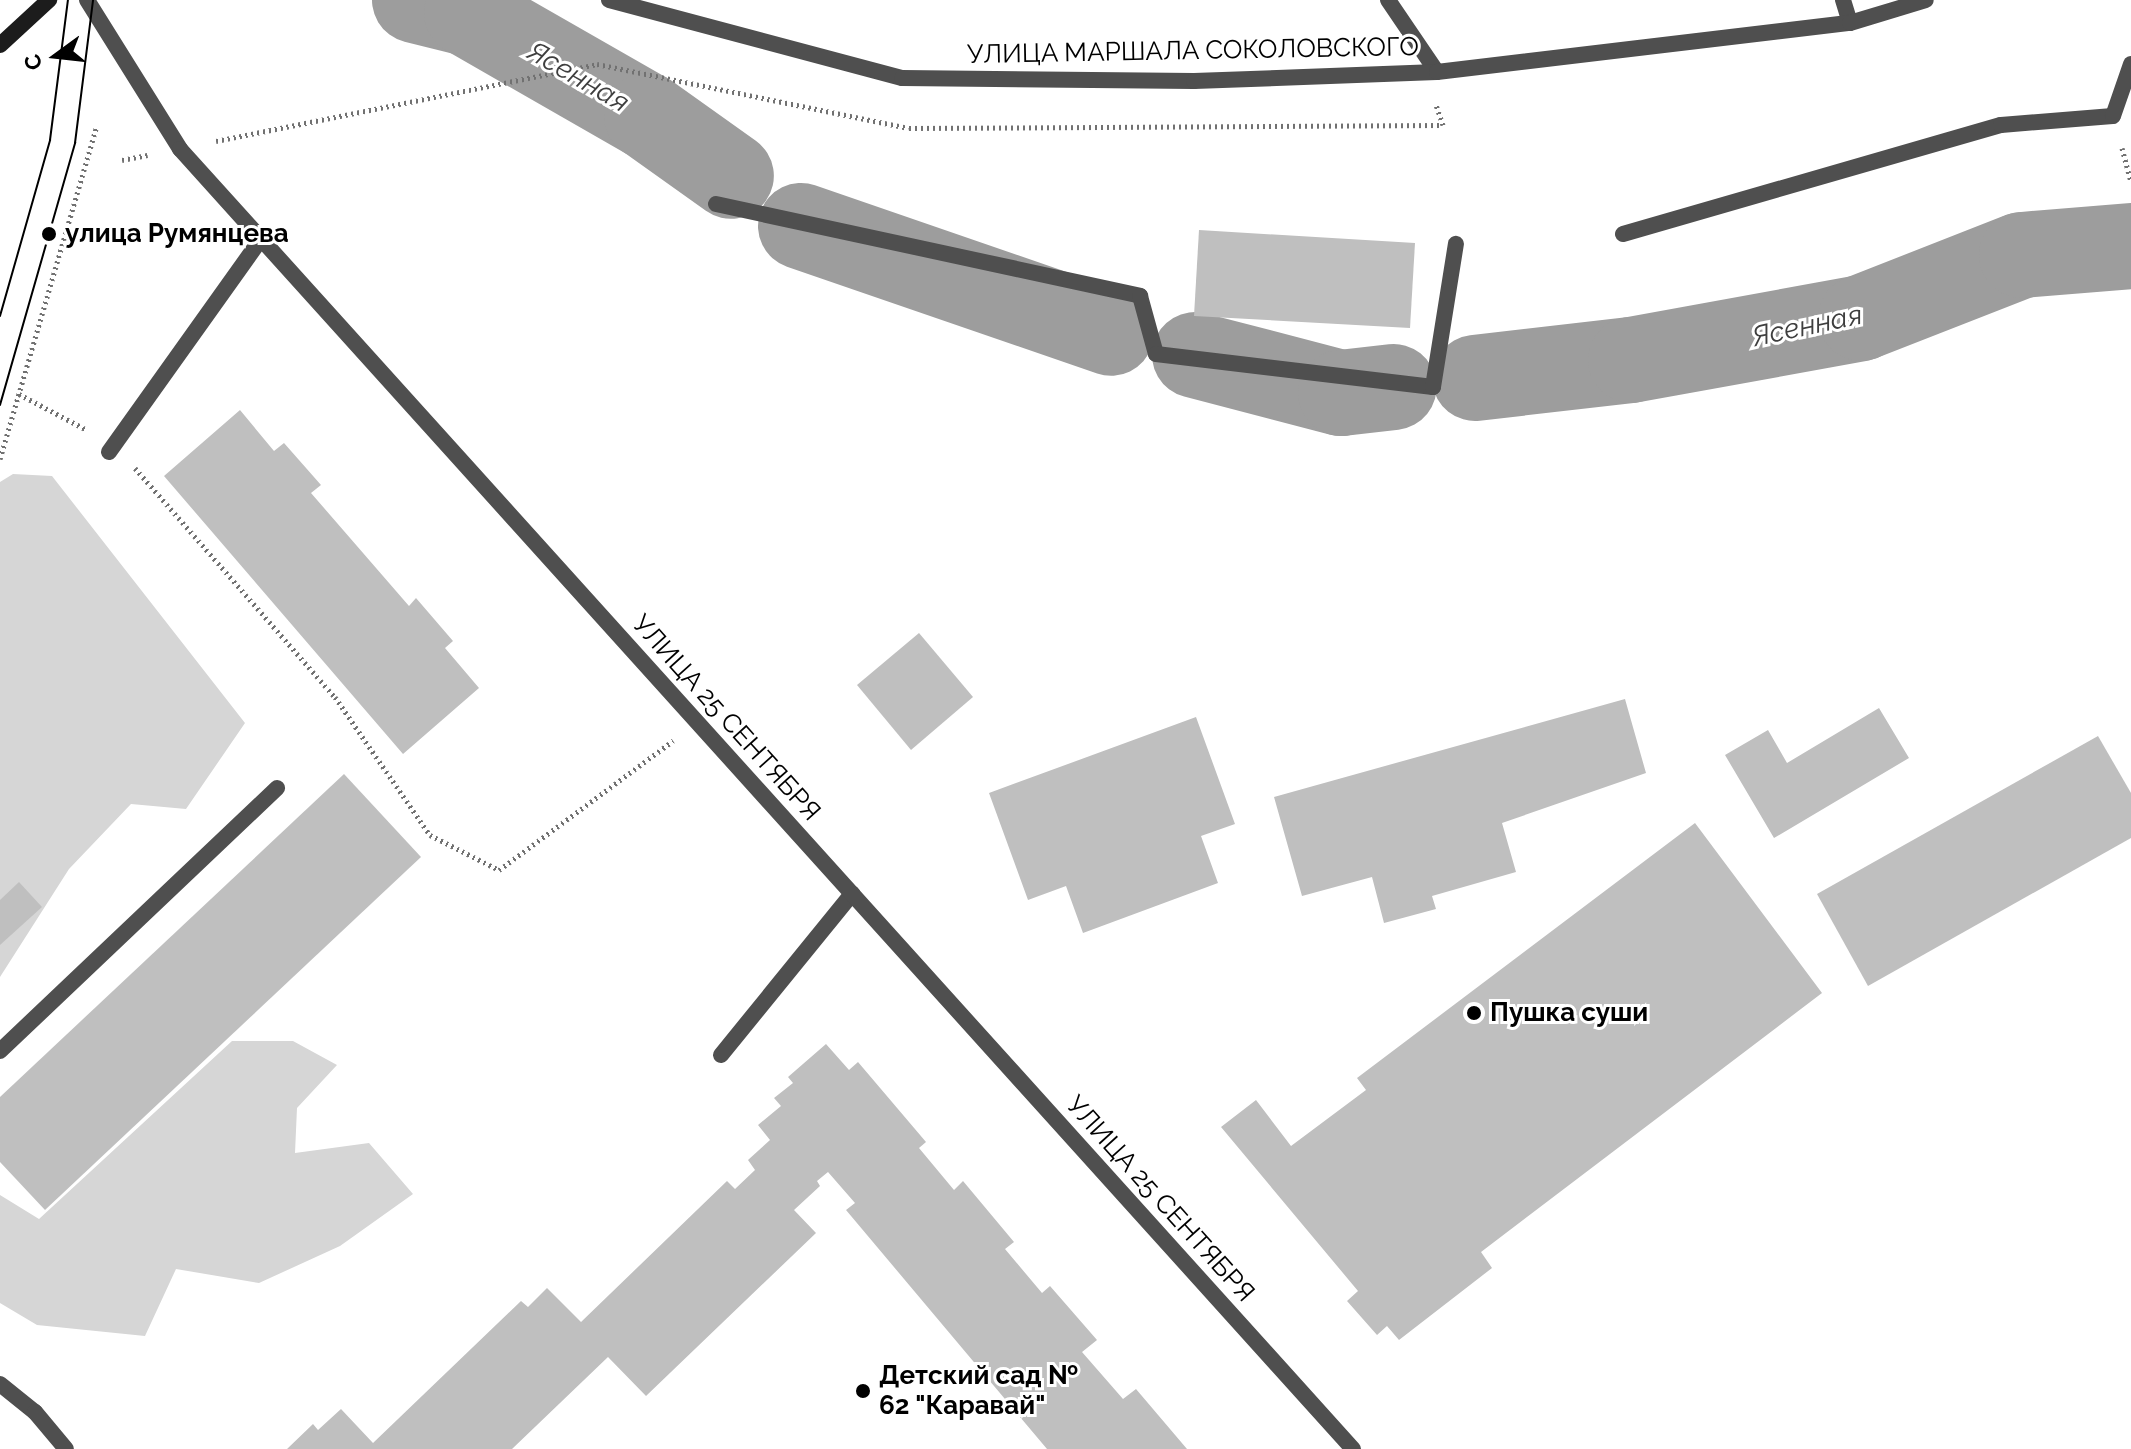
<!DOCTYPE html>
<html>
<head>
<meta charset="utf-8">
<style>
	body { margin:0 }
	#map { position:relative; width:2131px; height:1449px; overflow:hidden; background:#fff; font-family:Raleway,sans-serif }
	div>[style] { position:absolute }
	.green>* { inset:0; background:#d6d6d6 }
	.river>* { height:86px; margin:-43px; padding:0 43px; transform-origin:43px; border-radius:43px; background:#9d9d9d }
	.building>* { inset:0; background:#bfbfbf }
	.path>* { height:5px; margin-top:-2.5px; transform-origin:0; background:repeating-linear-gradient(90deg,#717171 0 2px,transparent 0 6px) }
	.service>* { height:16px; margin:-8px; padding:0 8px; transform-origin:8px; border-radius:8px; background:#4f4f4f }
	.minor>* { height:16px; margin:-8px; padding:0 8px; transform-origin:8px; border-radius:8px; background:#4f4f4f }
	.secondary>* { height:16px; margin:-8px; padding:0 8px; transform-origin:8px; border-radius:8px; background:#1c1c1c }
	.tram>* { height:2px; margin:-1px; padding:0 1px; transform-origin:1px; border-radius:1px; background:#000 }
	.dots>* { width:22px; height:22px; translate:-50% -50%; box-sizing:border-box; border:4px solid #fff; border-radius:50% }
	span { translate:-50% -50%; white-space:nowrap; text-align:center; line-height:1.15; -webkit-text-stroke:6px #fff; paint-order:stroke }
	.street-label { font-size:26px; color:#000 }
	.poi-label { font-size:26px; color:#000; font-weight:700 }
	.left { translate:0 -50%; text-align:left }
	.water-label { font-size:28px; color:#3e3e3e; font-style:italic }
	.north { position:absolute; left:16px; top:16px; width:80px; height:80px; -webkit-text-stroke:6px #fff; paint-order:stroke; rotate:255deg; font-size:22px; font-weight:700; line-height:32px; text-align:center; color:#000 }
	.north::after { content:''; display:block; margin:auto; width:28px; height:36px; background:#000; clip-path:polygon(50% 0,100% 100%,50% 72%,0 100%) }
</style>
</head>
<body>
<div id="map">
	<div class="green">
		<div style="clip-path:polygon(13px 474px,52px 476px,245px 723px,186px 809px,131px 804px,69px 869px,0 977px,0 482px)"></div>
		<div style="clip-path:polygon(232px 1041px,293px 1041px,337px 1065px,297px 1108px,295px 1153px,369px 1143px,413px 1194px,340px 1246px,259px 1283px,176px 1269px,145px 1336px,37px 1325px,0 1303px,0 1195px,39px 1219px)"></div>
	</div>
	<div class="river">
		<div style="left:415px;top:0;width:54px;rotate:14deg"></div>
		<div style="left:467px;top:13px;width:207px;rotate:29.8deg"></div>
		<div style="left:647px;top:116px;width:103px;rotate:35.5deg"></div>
		<div style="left:801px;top:226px;width:328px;rotate:19deg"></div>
		<div style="left:1195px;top:355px;width:151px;rotate:14.6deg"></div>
		<div style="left:1341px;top:393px;width:53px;rotate:-6.5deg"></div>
		<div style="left:1475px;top:378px;width:157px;rotate:-6.6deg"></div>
		<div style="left:1631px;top:360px;width:234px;rotate:-10.3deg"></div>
		<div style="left:1861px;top:318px;width:173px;rotate:-21.4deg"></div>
		<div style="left:2022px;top:255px;width:109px;rotate:-4.7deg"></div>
	</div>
	<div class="building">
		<div style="clip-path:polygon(1199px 230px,1415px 243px,1410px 328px,1194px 316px)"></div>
		<div style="clip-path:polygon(240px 410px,274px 451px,284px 443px,321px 485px,311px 493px,409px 606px,416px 598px,453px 641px,445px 648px,479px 688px,403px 754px,164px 476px)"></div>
		<div style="clip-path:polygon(919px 633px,973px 697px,911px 750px,857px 685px)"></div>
		<div style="clip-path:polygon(1625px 699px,1646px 773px,1502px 823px,1516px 872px,1432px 896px,1436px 909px,1384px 923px,1372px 877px,1302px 896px,1274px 797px)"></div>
		<div style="clip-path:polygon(1879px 708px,1909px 758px,1774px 838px,1725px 755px,1768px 730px,1787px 763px)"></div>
		<div style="clip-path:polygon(1196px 717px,1235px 824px,1201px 836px,1218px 883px,1083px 933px,1066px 886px,1028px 900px,989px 793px)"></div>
		<div style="clip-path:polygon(2098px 736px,2131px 793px,2131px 838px,1868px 986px,1817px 894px)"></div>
		<div style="clip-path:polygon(344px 774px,421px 857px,45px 1210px,0 1162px,0 1097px)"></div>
		<div style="clip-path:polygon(1695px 823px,1822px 993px,1481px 1252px,1492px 1268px,1399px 1340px,1387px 1326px,1377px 1335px,1347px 1301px,1358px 1291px,1221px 1127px,1256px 1100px,1291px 1146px,1366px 1090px,1357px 1078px)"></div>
		<div style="clip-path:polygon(19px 882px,42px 907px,0 945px,0 900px)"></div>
		<div style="clip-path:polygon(826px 1044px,849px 1070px,858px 1062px,926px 1142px,919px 1148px,954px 1190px,963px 1181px,1014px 1242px,1005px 1249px,1042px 1293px,1050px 1286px,1097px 1340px,1082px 1352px,1123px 1399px,1136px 1389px,1187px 1449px,1047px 1449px,846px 1210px,855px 1203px,828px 1172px,817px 1181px,820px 1186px,794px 1210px,816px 1233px,646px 1396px,608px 1357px,512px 1449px,287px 1449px,313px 1424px,318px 1430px,341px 1409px,373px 1443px,521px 1301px,528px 1307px,547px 1288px,581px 1322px,727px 1181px,735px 1189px,755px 1170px,748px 1160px,770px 1140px,758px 1125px,781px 1106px,774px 1098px,793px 1083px,788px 1077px)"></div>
	</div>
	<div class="path">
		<div style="left:216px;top:141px;width:389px;rotate:-11.4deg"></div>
		<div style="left:597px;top:64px;width:318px;rotate:11.6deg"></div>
		<div style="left:909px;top:128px;width:534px;rotate:-0.32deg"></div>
		<div style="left:1443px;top:125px;width:21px;rotate:-109deg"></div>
		<div style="left:2122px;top:148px;width:35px;rotate:75deg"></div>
		<div style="left:122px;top:160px;width:26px;rotate:-11deg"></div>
		<div style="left:19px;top:394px;width:77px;rotate:27.9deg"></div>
		<div style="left:0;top:459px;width:347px;rotate:-73.8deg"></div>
		<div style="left:135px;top:468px;width:304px;rotate:48.9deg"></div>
		<div style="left:335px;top:697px;width:168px;rotate:55.5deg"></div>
		<div style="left:430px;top:835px;width:77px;rotate:26.9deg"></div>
		<div style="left:499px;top:870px;width:217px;rotate:-36.6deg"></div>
	</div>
	<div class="service">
		<div style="left:1388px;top:0;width:87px;rotate:55.8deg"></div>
		<div style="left:1843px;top:0;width:24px;rotate:73deg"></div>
		<div style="left:716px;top:204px;width:434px;rotate:12.2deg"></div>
		<div style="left:1140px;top:296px;width:60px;rotate:74.6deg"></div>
		<div style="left:1156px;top:354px;width:279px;rotate:6.8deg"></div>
		<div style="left:1433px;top:387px;width:145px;rotate:-80.9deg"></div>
		<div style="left:1623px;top:234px;width:393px;rotate:-16.1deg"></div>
		<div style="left:2001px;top:125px;width:112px;rotate:-4.6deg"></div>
		<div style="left:2113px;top:116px;width:55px;rotate:-70.9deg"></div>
		<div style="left:109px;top:452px;width:262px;rotate:-54.5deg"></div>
		<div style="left:0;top:1051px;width:382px;rotate:-43.5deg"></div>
		<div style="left:721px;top:1055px;width:208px;rotate:-50.9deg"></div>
		<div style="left:0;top:1384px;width:45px;rotate:38.7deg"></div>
		<div style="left:35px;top:1412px;width:48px;rotate:50deg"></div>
	</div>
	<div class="minor">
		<div style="left:87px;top:0;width:176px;rotate:58deg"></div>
		<div style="left:180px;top:149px;width:1751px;rotate:47.94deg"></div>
		<div style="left:609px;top:0;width:303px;rotate:14.9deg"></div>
		<div style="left:902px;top:78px;width:292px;rotate:0.6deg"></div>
		<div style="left:1194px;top:81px;width:243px;rotate:-2.1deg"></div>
		<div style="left:1437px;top:72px;width:416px;rotate:-6.8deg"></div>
		<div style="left:1850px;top:23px;width:79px;rotate:-16.8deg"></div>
	</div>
	<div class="secondary">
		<div style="left:0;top:45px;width:67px;rotate:-42.6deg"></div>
	</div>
	<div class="tram">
		<div style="left:0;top:316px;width:183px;rotate:-74.1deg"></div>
		<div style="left:50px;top:140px;width:141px;rotate:-82.7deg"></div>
		<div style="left:0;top:405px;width:273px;rotate:-74deg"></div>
		<div style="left:75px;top:143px;width:144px;rotate:-82.8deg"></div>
	</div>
	<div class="dots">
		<div style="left:49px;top:234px;background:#000"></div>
		<div style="left:1474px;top:1013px;background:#000"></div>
		<div style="left:863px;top:1391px;background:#000"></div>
	</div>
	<div class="street-label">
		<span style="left:1193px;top:51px;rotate:-1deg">УЛИЦА МАРШАЛА СОКОЛОВСКОГО</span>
		<span style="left:726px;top:718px;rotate:48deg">УЛИЦА 25 СЕНТЯБРЯ</span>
		<span style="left:1160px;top:1199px;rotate:48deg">УЛИЦА 25 СЕНТЯБРЯ</span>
	</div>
	<div class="poi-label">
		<span class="left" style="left:65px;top:234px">улица Румянцева</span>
		<span class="left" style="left:1490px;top:1013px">Пушка суши</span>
		<span class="left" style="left:879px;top:1391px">Детский сад №<br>62 "Каравай"</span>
	</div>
	<div class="water-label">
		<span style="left:578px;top:77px;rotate:30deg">Ясенная</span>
		<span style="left:1807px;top:326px;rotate:-12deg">Ясенная</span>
	</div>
	<div class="north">С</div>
</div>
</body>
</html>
